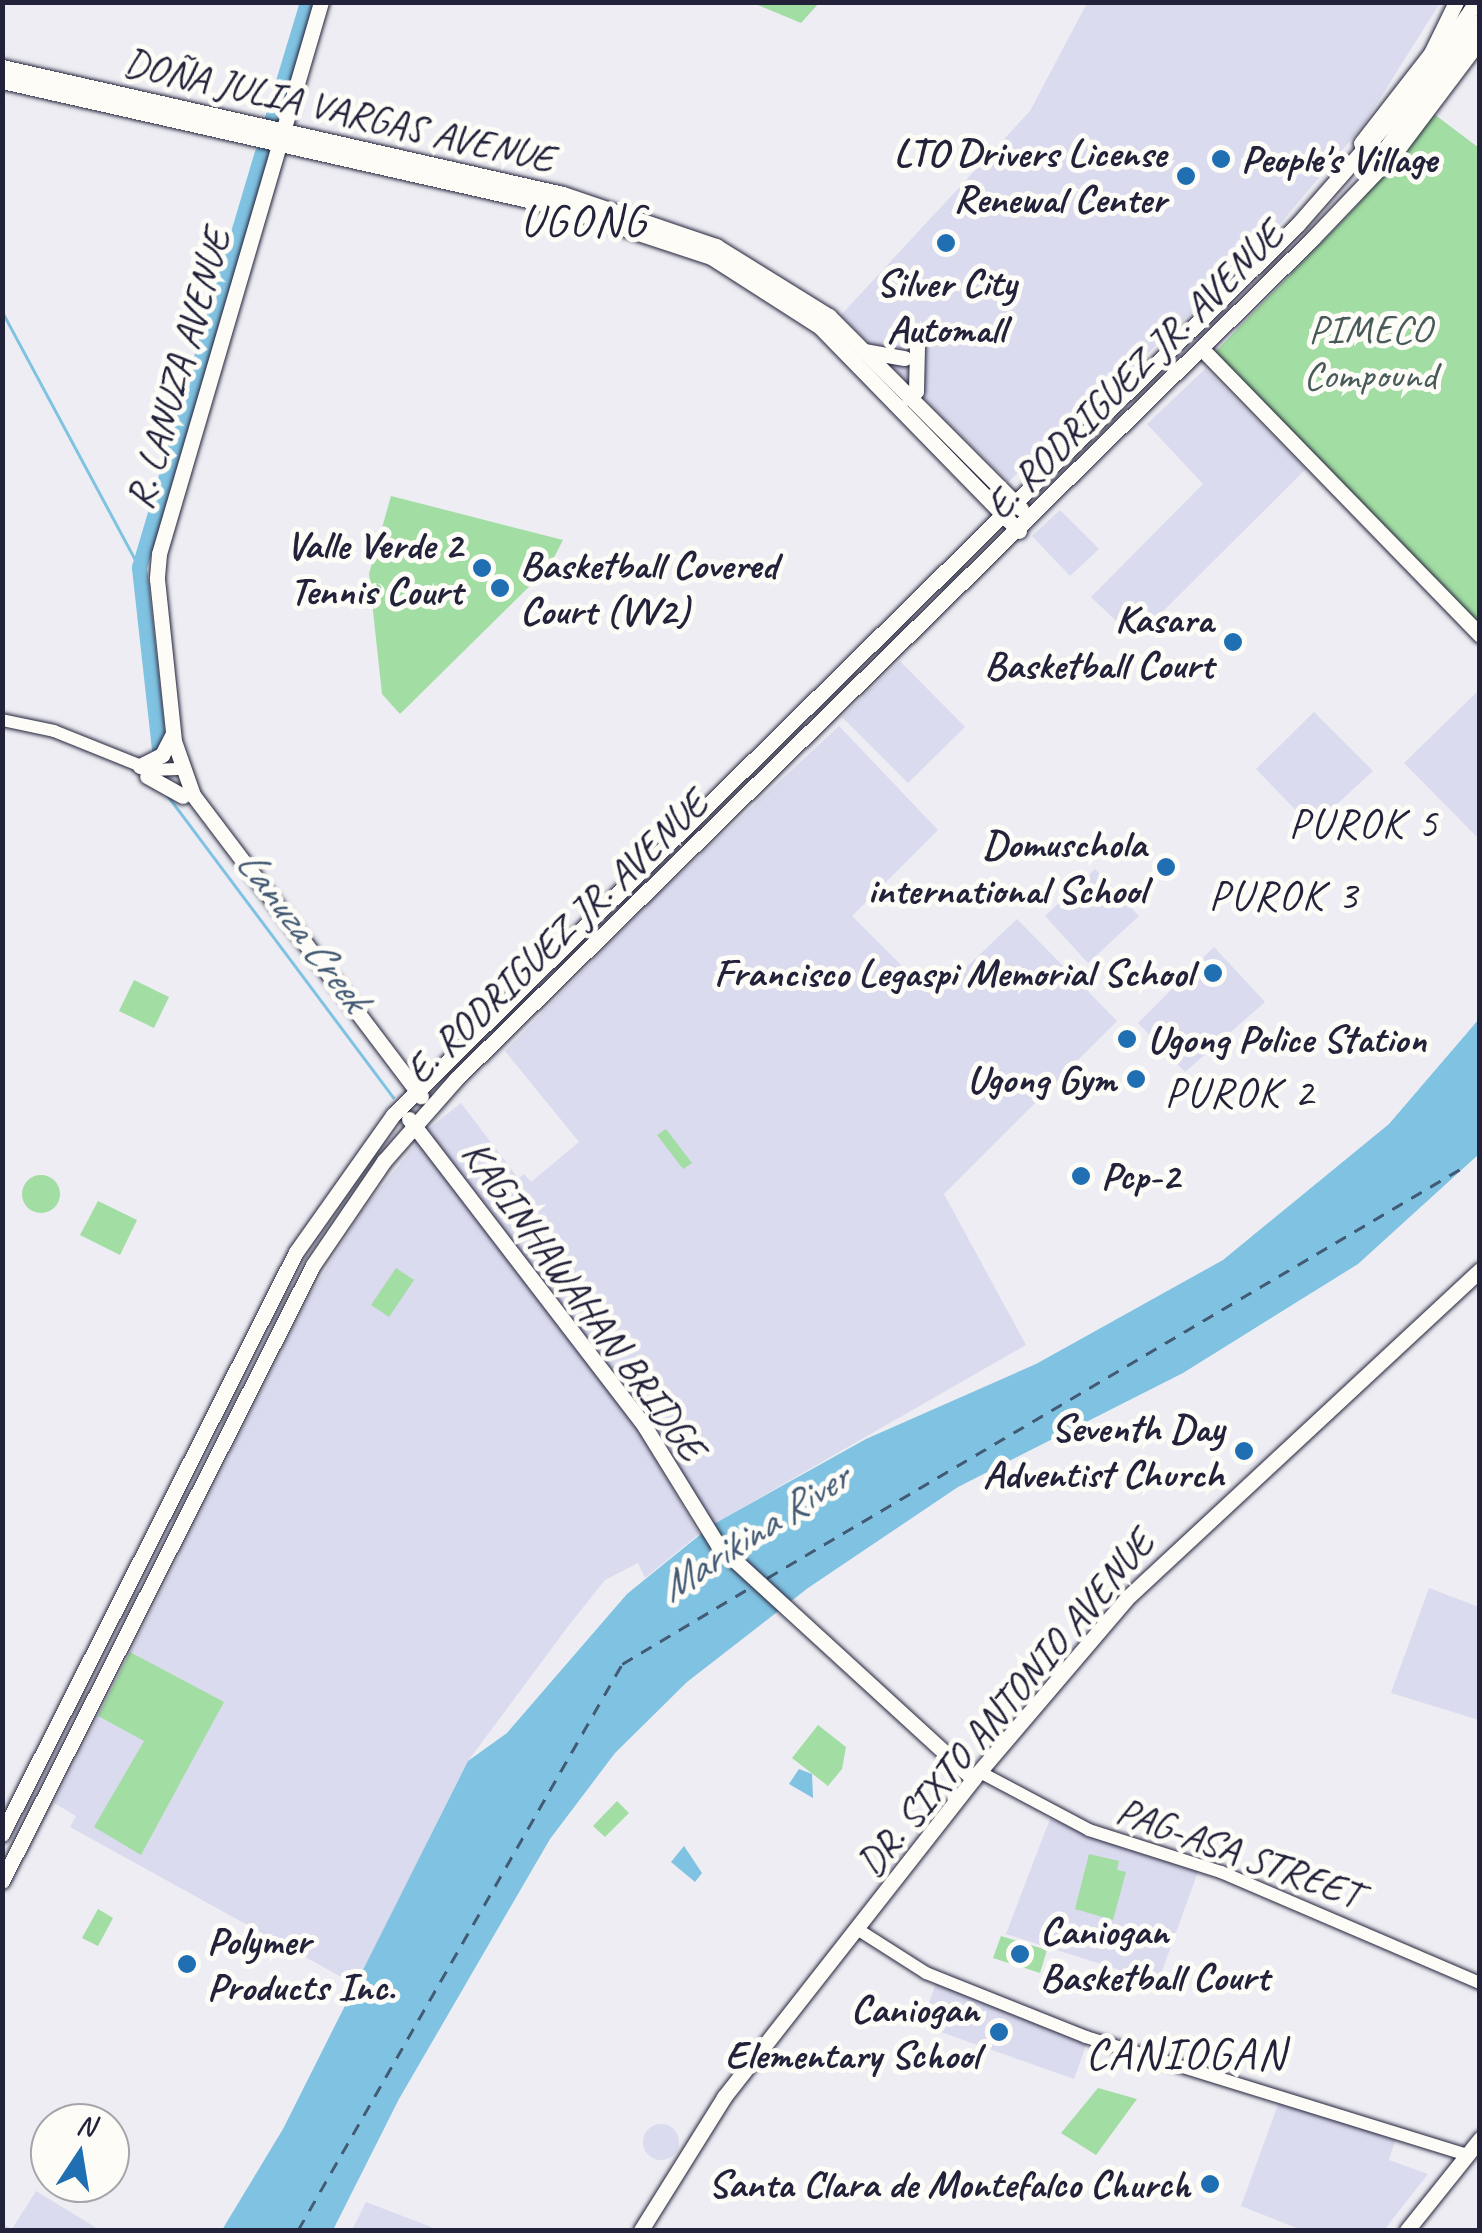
<!DOCTYPE html>
<html>
<head>
<meta charset="utf-8">
<style>
	body { margin:0 }
	#map { position:relative; width:1482px; height:2233px; overflow:hidden; background:#ededf3; font-family:Caveat,sans-serif }
	div>[style] { position:absolute }
	.built>* { inset:0; background:#dadbee }
	.round { border-radius:50% }
	.green>* { inset:0; background:#a2dda3 }
	.water>* { inset:0; background:#80c2e1 }
	.stream>* { height:2.5px; margin:-1.25px; padding:0 1.25px; transform-origin:1.25px; border-radius:1.25px; background:#80c2e1 }
	.river>* { height:15px; margin:-7.5px; padding:0 7.5px; transform-origin:7.5px; border-radius:7.5px; background:#80c2e1 }
	.ferry>* { height:2.5px; margin-top:-1.25px; transform-origin:0; background:repeating-linear-gradient(90deg,#435a75 0 12px,transparent 0 22px) }
	.roads { filter:drop-shadow(0 0 2px #22223b) drop-shadow(0 0 2px #22223b) }
	.minor>* { height:12px; margin:-6px; padding:0 6px; transform-origin:6px; border-radius:6px; background:#fdfcf7 }
	.major>* { height:15px; margin:-7.5px; padding:0 7.5px; transform-origin:7.5px; border-radius:7.5px; background:#fdfcf7 }
	.dots>* { width:28px; height:28px; translate:-50% -50%; box-sizing:border-box; border:5px solid #fdfcf7; border-radius:50% }
	span { translate:-50% -50%; white-space:nowrap; text-align:center; line-height:1.15; -webkit-text-stroke:10px #fdfcf7; paint-order:stroke }
	.street-label { font-size:40px; color:#22223b }
	.poi-label { font-size:40px; color:#22223b; font-weight:700 }
	.right { translate:-100% -50%; text-align:right }
	.left { translate:0 -50%; text-align:left }
	.park-label { font-size:40px; color:#485a5a }
	.neighbourhood-label { font-size:42px; color:#22223b; letter-spacing:2.5px }
	.water-label { font-size:42px; color:#435a75; font-style:italic }
	.quarter-label { font-size:45px; color:#22223b; letter-spacing:2.5px }
	.frame { position:absolute; inset:0; border:5px solid #22223b; pointer-events:none }
	.north { position:absolute; left:30px; top:2103px; width:100px; height:100px; box-sizing:border-box; background:#fdfcf7; border:2px solid #a5a5ac; border-radius:50%; rotate:12deg; font-size:28px; font-weight:700; line-height:40px; text-align:center; color:#22223b }
	.north::after { content:''; display:block; margin:auto; width:35px; height:45px; background:#1f6fb2; clip-path:polygon(50% 0,100% 100%,50% 72%,0 100%) }
</style>
</head>
<body>
<div id="map">
	<div class="built">
		<div style="clip-path:polygon(1087px 3px,1440px 3px,1364px 124px,1252px 257px,1008px 482px,841px 315px,1030px 111px)"></div>
		<div style="clip-path:polygon(1205px 369px,1306px 469px,1135px 639px,1091px 597px,1203px 484px,1147px 424px)"></div>
		<div style="clip-path:polygon(1060px 510px,1099px 549px,1070px 576px,1032px 536px)"></div>
		<div style="clip-path:polygon(900px 661px,965px 727px,908px 783px,842px 717px)"></div>
		<div style="clip-path:polygon(1479px 690px,1479px 839px,1404px 763px)"></div>
		<div style="clip-path:polygon(1314px 712px,1373px 771px,1312px 827px,1256px 769px)"></div>
		<div style="clip-path:polygon(839px 726px,938px 830px,852px 916px,934px 998px,1017px 919px,1117px 1021px,944px 1194px,1026px 1345px,712px 1525px,637px 1404px,427px 1130px,461px 1103px,518px 1178px,524px 1174px,531px 1182px,579px 1142px,505px 1051px,650px 902px)"></div>
		<div style="clip-path:polygon(1095px 869px,1139px 916px,1088px 963px,1045px 916px)"></div>
		<div style="clip-path:polygon(1214px 947px,1265px 1002px,1185px 1072px,1138px 1023px)"></div>
		<div style="clip-path:polygon(419px 1140px,632px 1420px,699px 1534px,645px 1578px,638px 1563px,605px 1580px,569px 1625px,468px 1761px,356px 1985px,70px 1827px,76px 1816px,54px 1803px,98px 1716px,145px 1741px,95px 1827px,141px 1854px,223px 1703px,130px 1652px,311px 1293px,361px 1213px)"></div>
		<div style="clip-path:polygon(1429px 1588px,1479px 1607px,1479px 1720px,1391px 1693px)"></div>
		<div style="clip-path:polygon(1050px 1819px,1199px 1869px,1158px 1982px,1006px 1934px)"></div>
		<div style="clip-path:polygon(936px 1983px,1088px 2040px,1074px 2079px,921px 2025px)"></div>
		<div style="clip-path:polygon(1280px 2099px,1396px 2138px,1389px 2160px,1428px 2174px,1384px 2230px,1302px 2230px,1241px 2206px)"></div>
		<div class="round" style="left:643px;top:2124px;width:36px;height:36px"></div>
		<div style="clip-path:polygon(36px 2191px,100px 2230px,3px 2230px,3px 2224px,12px 2229px)"></div>
		<div style="clip-path:polygon(366px 2202px,439px 2230px,352px 2230px)"></div>
	</div>
	<div class="green">
		<div style="clip-path:polygon(753px 3px,819px 2px,819px 3px,801px 23px)"></div>
		<div style="clip-path:polygon(1434px 114px,1479px 148px,1479px 626px,1214px 353px,1355px 208px)"></div>
		<div style="clip-path:polygon(391px 496px,563px 540px,549px 567px,400px 714px,382px 694px,369px 574px)"></div>
		<div style="clip-path:polygon(134px 980px,169px 997px,154px 1028px,119px 1011px)"></div>
		<div style="clip-path:polygon(666px 1129px,692px 1163px,683px 1169px,657px 1135px)"></div>
		<div class="round" style="left:22px;top:1175px;width:38px;height:38px"></div>
		<div style="clip-path:polygon(98px 1201px,137px 1220px,120px 1255px,80px 1235px)"></div>
		<div style="clip-path:polygon(396px 1268px,414px 1280px,389px 1317px,371px 1305px)"></div>
		<div style="clip-path:polygon(130px 1652px,224px 1702px,141px 1855px,94px 1827px,144px 1741px,98px 1716px)"></div>
		<div style="clip-path:polygon(818px 1725px,846px 1747px,842px 1769px,828px 1786px,792px 1758px)"></div>
		<div style="clip-path:polygon(617px 1801px,629px 1813px,605px 1837px,593px 1826px)"></div>
		<div style="clip-path:polygon(1089px 1854px,1119px 1861px,1117px 1870px,1126px 1872px,1113px 1920px,1075px 1909px)"></div>
		<div style="clip-path:polygon(98px 1909px,113px 1918px,98px 1946px,82px 1938px)"></div>
		<div style="clip-path:polygon(1001px 1936px,1047px 1950px,1040px 1973px,993px 1958px)"></div>
		<div style="clip-path:polygon(1098px 2088px,1137px 2099px,1096px 2155px,1061px 2133px)"></div>
	</div>
	<div class="water">
		<div style="clip-path:polygon(1479px 1019px,1479px 1154px,1358px 1264px,1183px 1373px,958px 1487px,808px 1588px,687px 1682px,615px 1753px,550px 1839px,399px 2099px,333px 2230px,222px 2230px,283px 2129px,468px 1761px,507px 1733px,627px 1594px,712px 1525px,866px 1439px,1036px 1364px,1223px 1260px,1389px 1124px)"></div>
		<div style="clip-path:polygon(799px 1769px,812px 1774px,813px 1798px,789px 1784px)"></div>
		<div style="clip-path:polygon(684px 1846px,702px 1873px,695px 1882px,671px 1862px)"></div>
	</div>
	<div class="stream">
		<div style="left:2px;top:311px;width:290px;rotate:61.8deg"></div>
		<div style="left:168px;top:796px;width:376px;rotate:53.2deg"></div>
	</div>
	<div class="river">
		<div style="left:272px;top:118px;width:121px;rotate:-73.2deg"></div>
		<div style="left:159px;top:749px;width:183px;rotate:-96.3deg"></div>
		<div style="left:139px;top:567px;width:432px;rotate:-73.5deg"></div>
	</div>
	<div class="ferry">
		<div style="left:767px;top:1578px;width:813px;rotate:-30.54deg"></div>
		<div style="left:298px;top:2230px;width:652px;rotate:-60.21deg"></div>
		<div style="left:622px;top:1664px;width:150px;rotate:-30.8deg"></div>
	</div>
	<div class="roads">
		<div class="minor">
			<div style="left:2px;top:720px;width:53px;rotate:11.9deg"></div>
			<div style="left:54px;top:731px;width:105px;rotate:21.9deg"></div>
			<div style="left:151px;top:770px;width:33px;rotate:-2deg"></div>
			<div style="left:980px;top:1772px;width:123px;rotate:28deg"></div>
			<div style="left:1089px;top:1830px;width:139px;rotate:17.7deg"></div>
			<div style="left:1221px;top:1872px;width:282px;rotate:23.2deg"></div>
			<div style="left:857px;top:1929px;width:82px;rotate:32.5deg"></div>
			<div style="left:926px;top:1973px;width:172px;rotate:21.8deg"></div>
			<div style="left:1086px;top:2037px;width:399px;rotate:17.2deg"></div>
		</div>
		<div class="major">
			<div style="left:321px;top:2px;width:575px;rotate:106.36deg"></div>
			<div style="left:159px;top:554px;width:25px;rotate:95deg"></div>
			<div style="left:157px;top:579px;width:163px;rotate:84deg"></div>
			<div style="left:174px;top:741px;width:57px;rotate:70.6deg"></div>
			<div style="left:193px;top:795px;width:378px;rotate:52.9deg"></div>
			<div style="left:2px;top:67px;width:575px;rotate:12.76deg"></div>
			<div style="left:563px;top:194px;width:162px;rotate:18.8deg"></div>
			<div style="left:716px;top:246px;width:133px;rotate:31.8deg"></div>
			<div style="left:829px;top:316px;width:272px;rotate:45.1deg"></div>
			<div style="left:2px;top:81px;width:571px;rotate:12.75deg"></div>
			<div style="left:559px;top:207px;width:160px;rotate:18.2deg"></div>
			<div style="left:711px;top:257px;width:130px;rotate:32.7deg"></div>
			<div style="left:820px;top:327px;width:285px;rotate:45.7deg"></div>
			<div style="left:1361px;top:143px;width:114px;rotate:-52.1deg"></div>
			<div style="left:1431px;top:53px;width:57px;rotate:-63.9deg"></div>
			<div style="left:1376px;top:161px;width:174px;rotate:-53.4deg"></div>
			<div style="left:1202px;top:349px;width:399px;rotate:45.8deg"></div>
			<div style="left:864px;top:351px;width:41px;rotate:9.9deg"></div>
			<div style="left:909px;top:398px;width:10px;rotate:-45deg"></div>
			<div style="left:916px;top:391px;width:45px;rotate:-88.7deg"></div>
			<div style="left:140px;top:766px;width:25px;rotate:-27deg"></div>
			<div style="left:162px;top:755px;width:22px;rotate:-63deg"></div>
			<div style="left:147px;top:776px;width:41px;rotate:29.1deg"></div>
			<div style="left:409px;top:1119px;width:388px;rotate:52.5deg"></div>
			<div style="left:645px;top:1427px;width:139px;rotate:58.3deg"></div>
			<div style="left:718px;top:1545px;width:346px;rotate:42.5deg"></div>
			<div style="left:2px;top:1834px;width:652px;rotate:-63.2deg"></div>
			<div style="left:296px;top:1252px;width:168px;rotate:-54.7deg"></div>
			<div style="left:393px;top:1115px;width:1270px;rotate:-44.55deg"></div>
			<div style="left:1298px;top:224px;width:185px;rotate:-48.7deg"></div>
			<div style="left:1420px;top:85px;width:100px;rotate:-56deg"></div>
			<div style="left:2px;top:1881px;width:690px;rotate:-63.21deg"></div>
			<div style="left:313px;top:1265px;width:126px;rotate:-55.7deg"></div>
			<div style="left:384px;top:1161px;width:109px;rotate:-48.7deg"></div>
			<div style="left:456px;top:1079px;width:1201px;rotate:-44.46deg"></div>
			<div style="left:1313px;top:238px;width:122px;rotate:-46.3deg"></div>
			<div style="left:1397px;top:150px;width:138px;rotate:-53deg"></div>
			<div style="left:641px;top:2230px;width:157px;rotate:-58deg"></div>
			<div style="left:724px;top:2097px;width:404px;rotate:-51.9deg"></div>
			<div style="left:973px;top:1779px;width:236px;rotate:-49.6deg"></div>
			<div style="left:1126px;top:1599px;width:483px;rotate:-42.9deg"></div>
			<div style="left:1407px;top:2230px;width:117px;rotate:-51.3deg"></div>
		</div>
	</div>
	<div class="dots">
		<div style="left:1221px;top:159px;background:#1f6fb2"></div>
		<div style="left:1186px;top:176px;background:#1f6fb2"></div>
		<div style="left:946px;top:243px;background:#1f6fb2"></div>
		<div style="left:482px;top:568px;background:#1f6fb2"></div>
		<div style="left:500px;top:588px;background:#1f6fb2"></div>
		<div style="left:1233px;top:642px;background:#1f6fb2"></div>
		<div style="left:1166px;top:867px;background:#1f6fb2"></div>
		<div style="left:1213px;top:973px;background:#1f6fb2"></div>
		<div style="left:1127px;top:1039px;background:#1f6fb2"></div>
		<div style="left:1136px;top:1079px;background:#1f6fb2"></div>
		<div style="left:1081px;top:1176px;background:#1f6fb2"></div>
		<div style="left:1244px;top:1451px;background:#1f6fb2"></div>
		<div style="left:1020px;top:1954px;background:#1f6fb2"></div>
		<div style="left:187px;top:1964px;background:#1f6fb2"></div>
		<div style="left:999px;top:2032px;background:#1f6fb2"></div>
		<div style="left:1210px;top:2184px;background:#1f6fb2"></div>
	</div>
	<div class="street-label">
		<span style="left:339px;top:110px;rotate:13deg">DOÑA JULIA VARGAS AVENUE</span>
		<span style="left:178px;top:369px;rotate:-74deg">R. LANUZA AVENUE</span>
		<span style="left:1134px;top:370px;rotate:-45deg">E. RODRIGUEZ JR. AVENUE</span>
		<span style="left:556px;top:937px;rotate:-44deg">E. RODRIGUEZ JR. AVENUE</span>
		<span style="left:584px;top:1300px;rotate:54deg">KAGINHAWAHAN BRIDGE</span>
		<span style="left:1005px;top:1703px;rotate:-50deg">DR. SIXTO ANTONIO AVENUE</span>
		<span style="left:1239px;top:1852px;rotate:20deg">PAG-ASA STREET</span>
	</div>
	<div class="poi-label">
		<span class="right" style="left:1166px;top:176px">LTO Drivers License<br>Renewal Center</span>
		<span class="left" style="left:1241px;top:159px">People's Village</span>
		<span style="left:946px;top:306px">Silver City<br>Automall</span>
		<span class="right" style="left:462px;top:568px">Valle Verde 2<br>Tennis Court</span>
		<span class="left" style="left:520px;top:588px">Basketball Covered<br>Court (VV2)</span>
		<span class="right" style="left:1213px;top:642px">Kasara<br>Basketball Court</span>
		<span class="right" style="left:1146px;top:867px">Domuschola<br>international School</span>
		<span class="right" style="left:1193px;top:973px">Francisco Legaspi Memorial School</span>
		<span class="left" style="left:1147px;top:1039px">Ugong Police Station</span>
		<span class="right" style="left:1116px;top:1079px">Ugong Gym</span>
		<span class="left" style="left:1101px;top:1176px">Pcp-2</span>
		<span class="right" style="left:1224px;top:1451px">Seventh Day<br>Adventist Church</span>
		<span class="left" style="left:1040px;top:1954px">Caniogan<br>Basketball Court</span>
		<span class="left" style="left:207px;top:1964px">Polymer<br>Products Inc.</span>
		<span class="right" style="left:979px;top:2032px">Caniogan<br>Elementary School</span>
		<span class="right" style="left:1190px;top:2184px">Santa Clara de Montefalco Church</span>
	</div>
	<div class="park-label">
		<span style="left:1370px;top:352px">PIMECO<br>Compound</span>
	</div>
	<div class="neighbourhood-label">
		<span style="left:1364px;top:824px">PUROK 5</span>
		<span style="left:1284px;top:896px">PUROK 3</span>
		<span style="left:1240px;top:1093px">PUROK 2</span>
	</div>
	<div class="water-label">
		<span style="left:302px;top:930px;rotate:53deg">Lanuza Creek</span>
		<span style="left:754px;top:1533px;rotate:-33deg">Marikina River</span>
	</div>
	<div class="quarter-label">
		<span style="left:584px;top:221px">UGONG</span>
		<span style="left:1186px;top:2054px">CANIOGAN</span>
	</div>
	<div class="frame"></div>
	<div class="north">N</div>
</div>
</body>
</html>
